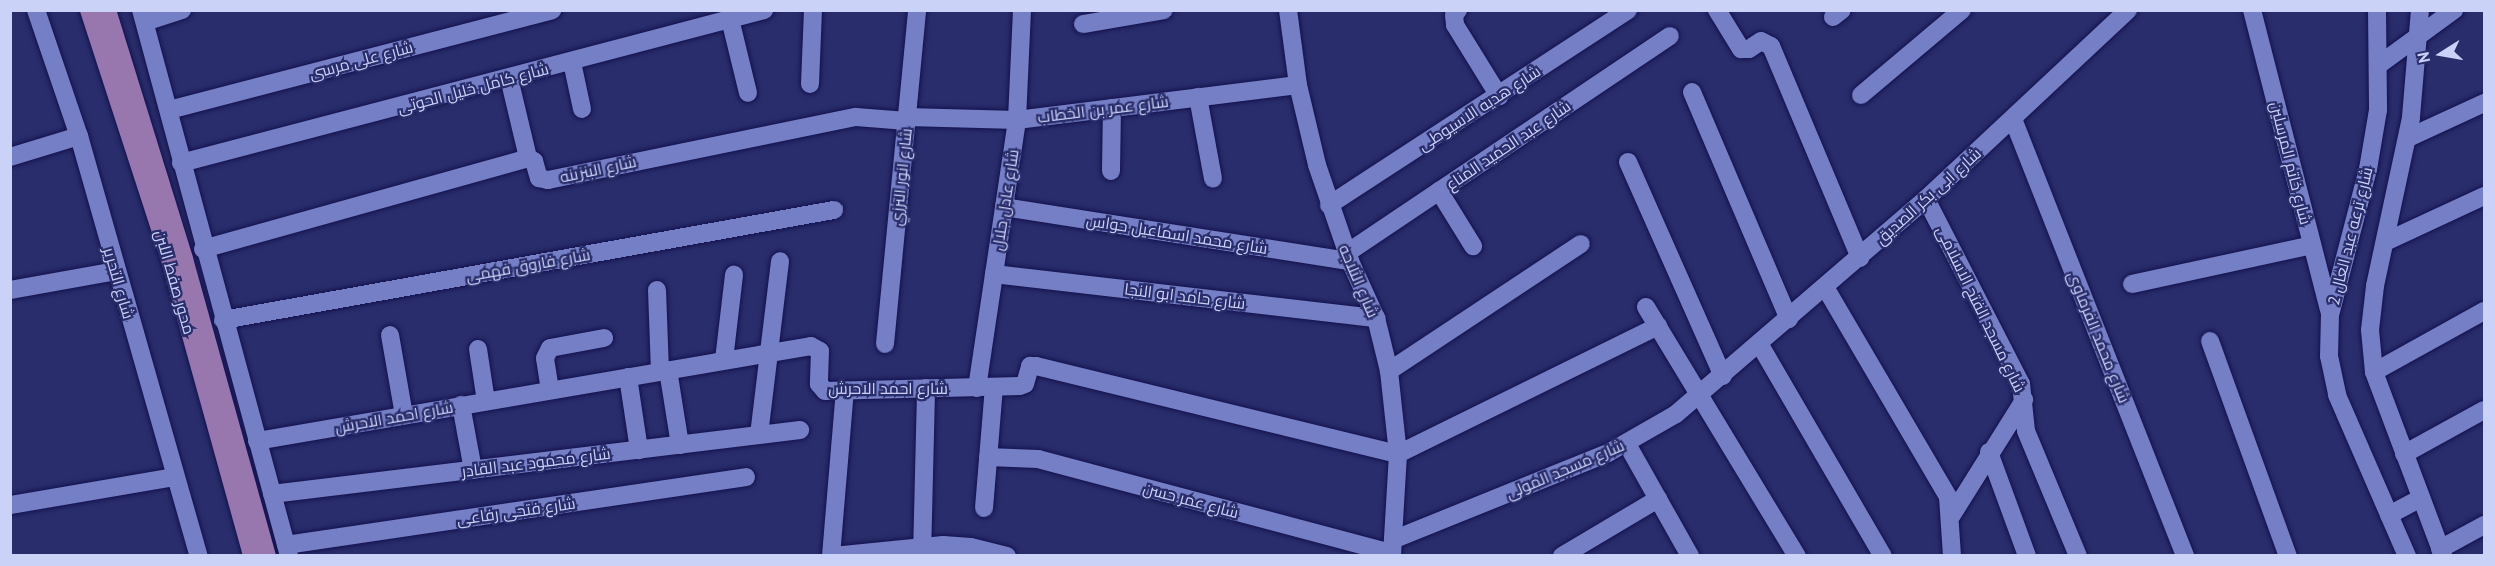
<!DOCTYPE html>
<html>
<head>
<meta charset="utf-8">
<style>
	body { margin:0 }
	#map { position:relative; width:2495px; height:566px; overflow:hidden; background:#292d6b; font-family:"PT Sans",Cairo,sans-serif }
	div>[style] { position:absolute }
	.roads { filter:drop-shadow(0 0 2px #14114e) drop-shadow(0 0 2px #14114e) }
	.minor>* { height:18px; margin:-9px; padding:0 9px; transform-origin:9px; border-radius:9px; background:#757fc5 }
	.major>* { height:18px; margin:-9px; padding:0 9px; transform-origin:9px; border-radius:9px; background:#9877af }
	span { translate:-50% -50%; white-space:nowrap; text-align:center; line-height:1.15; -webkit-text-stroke:4.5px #292d6b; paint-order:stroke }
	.street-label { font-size:16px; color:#cbd2f8 }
	.frame { position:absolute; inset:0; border:12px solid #cbd2f8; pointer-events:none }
	.north { position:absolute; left:2411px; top:24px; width:60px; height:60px; -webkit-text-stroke:4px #292d6b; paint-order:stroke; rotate:259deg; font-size:16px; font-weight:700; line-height:24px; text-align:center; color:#cbd2f8 }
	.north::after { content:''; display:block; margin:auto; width:21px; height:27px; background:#cbd2f8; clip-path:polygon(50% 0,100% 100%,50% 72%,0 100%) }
</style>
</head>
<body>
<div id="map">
	<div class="roads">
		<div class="minor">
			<div style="left:36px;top:10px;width:133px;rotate:71.2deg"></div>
			<div style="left:79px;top:136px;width:437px;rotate:74.1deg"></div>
			<div style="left:141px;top:10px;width:566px;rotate:74.83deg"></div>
			<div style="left:1288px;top:10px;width:76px;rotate:82.4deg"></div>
			<div style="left:1298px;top:85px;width:82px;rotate:76.6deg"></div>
			<div style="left:1317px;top:165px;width:102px;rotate:71deg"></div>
			<div style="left:1350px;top:261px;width:63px;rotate:65.5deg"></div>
			<div style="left:1376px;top:318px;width:55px;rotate:76.2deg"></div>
			<div style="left:1389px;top:371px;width:83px;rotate:83.8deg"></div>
			<div style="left:1398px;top:454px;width:102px;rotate:93.4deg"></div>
			<div style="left:1458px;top:10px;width:6px;rotate:129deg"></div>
			<div style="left:1454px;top:15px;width:10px;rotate:84deg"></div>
			<div style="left:1455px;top:25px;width:84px;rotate:58.2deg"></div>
			<div style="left:1717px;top:10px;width:46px;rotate:58.4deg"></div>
			<div style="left:1741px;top:49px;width:8px"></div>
			<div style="left:1749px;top:49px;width:14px;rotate:-34deg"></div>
			<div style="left:1761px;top:41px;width:11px;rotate:27deg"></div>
			<div style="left:1771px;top:46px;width:230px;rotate:67.2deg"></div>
			<div style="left:2252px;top:10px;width:310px;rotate:75.6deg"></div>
			<div style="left:2377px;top:10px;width:100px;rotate:89.4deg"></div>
			<div style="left:2378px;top:110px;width:60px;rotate:99.6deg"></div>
			<div style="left:2368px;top:169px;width:151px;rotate:104.6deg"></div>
			<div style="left:2330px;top:315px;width:41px;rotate:91.4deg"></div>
			<div style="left:2329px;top:356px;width:40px;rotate:78deg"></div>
			<div style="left:2337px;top:395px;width:176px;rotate:66.5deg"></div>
			<div style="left:2420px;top:10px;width:108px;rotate:94.8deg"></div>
			<div style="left:2411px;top:118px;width:172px;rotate:102.1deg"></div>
			<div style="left:2375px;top:286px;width:44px;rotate:96.5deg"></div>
			<div style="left:2370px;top:330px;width:42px;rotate:84.6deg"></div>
			<div style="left:2374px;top:372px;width:197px;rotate:69.4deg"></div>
			<div style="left:1833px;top:17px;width:11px;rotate:-38deg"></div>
			<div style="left:730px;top:19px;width:76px;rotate:76.3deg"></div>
			<div style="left:145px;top:22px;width:39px;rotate:-18deg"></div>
			<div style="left:1083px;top:24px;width:82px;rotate:-9.8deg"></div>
			<div style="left:572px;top:62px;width:48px;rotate:78deg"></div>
			<div style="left:2380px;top:64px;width:92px;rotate:-36.1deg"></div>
			<div style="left:509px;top:78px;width:82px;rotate:76.6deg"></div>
			<div style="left:810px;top:84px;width:74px;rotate:-87.7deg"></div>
			<div style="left:1692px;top:92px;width:247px;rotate:66.9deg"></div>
			<div style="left:1861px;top:95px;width:132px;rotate:-40.1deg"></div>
			<div style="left:1198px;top:97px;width:83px;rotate:79.6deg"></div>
			<div style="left:169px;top:110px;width:396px;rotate:-14.6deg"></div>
			<div style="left:907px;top:117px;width:110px;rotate:1.6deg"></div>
			<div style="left:1017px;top:120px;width:283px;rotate:-7.1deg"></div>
			<div style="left:2013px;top:119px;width:470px;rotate:68.5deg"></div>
			<div style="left:2408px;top:138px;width:84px;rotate:-24.7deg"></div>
			<div style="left:10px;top:157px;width:72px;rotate:-16.9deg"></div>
			<div style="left:1628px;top:162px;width:234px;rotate:66.1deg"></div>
			<div style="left:181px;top:163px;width:603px;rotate:-14.7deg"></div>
			<div style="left:1111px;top:171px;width:63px;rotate:-89.1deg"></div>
			<div style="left:1439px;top:191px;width:65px;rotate:58.3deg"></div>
			<div style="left:1926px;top:199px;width:208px;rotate:62.8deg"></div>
			<div style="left:2021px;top:384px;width:47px;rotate:83.9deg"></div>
			<div style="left:2026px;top:431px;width:135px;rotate:67.4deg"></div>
			<div style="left:1329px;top:205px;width:357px;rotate:-33.1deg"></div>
			<div style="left:1004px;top:207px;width:350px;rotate:8.9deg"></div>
			<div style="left:2385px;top:242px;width:109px;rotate:-24.9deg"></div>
			<div style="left:203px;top:249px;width:337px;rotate:-15.6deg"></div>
			<div style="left:528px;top:158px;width:7px;rotate:27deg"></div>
			<div style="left:534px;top:161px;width:18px;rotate:74deg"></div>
			<div style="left:539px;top:178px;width:9px;rotate:13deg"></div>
			<div style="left:548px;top:180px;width:314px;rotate:-11.6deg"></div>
			<div style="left:856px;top:117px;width:51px;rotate:4.5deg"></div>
			<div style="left:1347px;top:253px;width:389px;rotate:-33.9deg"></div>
			<div style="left:994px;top:274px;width:385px;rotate:6.6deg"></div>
			<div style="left:2132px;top:284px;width:184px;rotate:-12.2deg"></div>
			<div style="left:1825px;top:287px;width:243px;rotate:59.6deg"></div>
			<div style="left:1948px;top:497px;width:59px;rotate:86.1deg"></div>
			<div style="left:10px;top:290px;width:108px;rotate:-10.2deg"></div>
			<div style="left:657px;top:290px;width:81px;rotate:87.9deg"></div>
			<div style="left:1646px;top:307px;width:291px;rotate:58.8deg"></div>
			<div style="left:223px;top:320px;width:621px;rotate:-10.21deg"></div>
			<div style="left:390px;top:335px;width:81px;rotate:80.1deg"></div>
			<div style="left:2210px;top:341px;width:229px;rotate:70.1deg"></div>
			<div style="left:885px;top:344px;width:336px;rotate:-84.5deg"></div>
			<div style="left:1760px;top:345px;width:244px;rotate:59.8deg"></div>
			<div style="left:478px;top:349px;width:53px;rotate:81.3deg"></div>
			<div style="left:724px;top:360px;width:86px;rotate:-83.3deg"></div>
			<div style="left:668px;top:370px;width:76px;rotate:80.9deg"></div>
			<div style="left:1389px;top:371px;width:230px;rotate:-33.5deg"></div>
			<div style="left:2374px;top:372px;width:126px;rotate:-29deg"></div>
			<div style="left:628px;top:377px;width:74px;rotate:81.4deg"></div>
			<div style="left:977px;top:388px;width:271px;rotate:-81.5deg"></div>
			<div style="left:1017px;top:120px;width:110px;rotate:-87.4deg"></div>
			<div style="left:550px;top:390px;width:32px;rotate:-99deg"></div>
			<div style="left:545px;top:358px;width:11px;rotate:-63deg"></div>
			<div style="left:550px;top:348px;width:55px;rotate:-10.5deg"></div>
			<div style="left:461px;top:405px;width:66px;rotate:79.5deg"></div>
			<div style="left:759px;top:435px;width:175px;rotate:-83.1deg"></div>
			<div style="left:257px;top:441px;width:562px;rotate:-9.73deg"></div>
			<div style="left:811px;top:346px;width:10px;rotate:29deg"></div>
			<div style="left:820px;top:351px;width:33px;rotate:92deg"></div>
			<div style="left:819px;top:384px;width:9px;rotate:49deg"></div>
			<div style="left:825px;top:391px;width:195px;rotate:-1.5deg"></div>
			<div style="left:1020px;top:386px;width:5px;rotate:-22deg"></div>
			<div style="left:1025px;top:384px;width:19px;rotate:-74deg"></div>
			<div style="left:1030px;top:366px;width:6px"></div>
			<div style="left:1036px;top:366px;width:373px;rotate:13.7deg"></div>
			<div style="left:1398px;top:454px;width:290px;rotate:-26.2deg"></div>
			<div style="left:1627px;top:444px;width:129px;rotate:60.6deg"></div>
			<div style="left:1989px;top:452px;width:111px;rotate:69.9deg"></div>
			<div style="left:2404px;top:454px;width:91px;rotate:-28.8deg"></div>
			<div style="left:988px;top:457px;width:50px;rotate:2.3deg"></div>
			<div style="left:1038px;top:459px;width:366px;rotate:14.9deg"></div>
			<div style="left:272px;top:494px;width:532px;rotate:-6.91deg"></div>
			<div style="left:10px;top:505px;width:166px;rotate:-9.7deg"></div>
			<div style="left:984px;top:508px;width:121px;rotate:-85.3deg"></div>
			<div style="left:1952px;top:515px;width:136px;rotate:-57.9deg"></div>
			<div style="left:2389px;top:515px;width:36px;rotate:-28deg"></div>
			<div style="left:1395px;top:539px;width:230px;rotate:-22deg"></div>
			<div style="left:1608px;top:453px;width:78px;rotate:-29.8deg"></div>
			<div style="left:1676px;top:414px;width:330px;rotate:-40.7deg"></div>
			<div style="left:1926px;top:199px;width:277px;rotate:-43.1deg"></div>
			<div style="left:286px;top:545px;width:465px;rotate:-8.4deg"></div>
			<div style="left:2440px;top:549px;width:50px;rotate:-28.6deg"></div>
			<div style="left:831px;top:556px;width:166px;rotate:-85.2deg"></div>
			<div style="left:833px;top:556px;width:111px;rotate:-5.7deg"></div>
			<div style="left:943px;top:545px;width:28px;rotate:4deg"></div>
			<div style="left:971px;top:547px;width:37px;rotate:14deg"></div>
			<div style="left:922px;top:556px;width:168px;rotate:-88.6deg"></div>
			<div style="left:1562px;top:556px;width:112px;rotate:-30.7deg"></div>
		</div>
		<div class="major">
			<div style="left:89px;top:10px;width:266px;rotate:72deg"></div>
			<div style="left:171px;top:263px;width:304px;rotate:74.5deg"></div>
			<div style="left:107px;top:10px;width:261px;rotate:72.8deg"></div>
			<div style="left:184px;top:259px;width:308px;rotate:74.4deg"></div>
		</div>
	</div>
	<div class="street-label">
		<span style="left:361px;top:60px;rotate:-15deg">شارع على مرسى</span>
		<span style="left:473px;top:88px;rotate:-15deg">شارع كامل خليل الحوتى</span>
		<span style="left:1479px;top:108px;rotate:-33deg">شارع هديه الاسيوطى</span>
		<span style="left:1103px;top:109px;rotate:-7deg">شارع عمر بن الخطاب</span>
		<span style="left:1508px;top:145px;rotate:-34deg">شارع عبد الحميد المناع</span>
		<span style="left:2291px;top:163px;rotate:76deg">شارع خاتم المرسلين</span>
		<span style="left:598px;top:169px;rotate:-12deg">شارع البنزينه</span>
		<span style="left:901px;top:177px;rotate:-84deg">شارع انور الترزي</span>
		<span style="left:1928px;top:196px;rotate:-42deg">شارع ابى بكر الصديق</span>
		<span style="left:1005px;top:200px;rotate:-81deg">شارع عادل جلال</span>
		<span style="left:1177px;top:234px;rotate:9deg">شارع محمد اسماعيل حواس</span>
		<span style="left:2350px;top:236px;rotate:-76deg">شارع ترعه عبد العال 2</span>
		<span style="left:528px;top:265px;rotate:-10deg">شارع فاروق فهمى</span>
		<span style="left:1359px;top:281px;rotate:67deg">شارع الثلاجه</span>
		<span style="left:175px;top:282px;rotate:74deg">محور صفط اللبن</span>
		<span style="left:119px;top:283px;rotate:74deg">شارع التحرير</span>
		<span style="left:1185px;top:296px;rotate:7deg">شارع حامد ابو النجا</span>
		<span style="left:1981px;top:309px;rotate:64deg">شارع مسجد الفتح الاسلامى</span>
		<span style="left:2099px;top:337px;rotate:68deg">شارع محمد الفرماوى</span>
		<span style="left:888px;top:388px">شارع احمد الاحرش</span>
		<span style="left:394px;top:417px;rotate:-10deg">شارع احمد الاحرش</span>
		<span style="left:536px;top:462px;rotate:-7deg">شارع محمود عبد القادر</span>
		<span style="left:1565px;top:469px;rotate:-23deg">شارع مسجد المولى</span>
		<span style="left:1191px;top:500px;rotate:15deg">شارع عمر حسن</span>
		<span style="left:516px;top:511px;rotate:-8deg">شارع فتحى رفاعى</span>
	</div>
	<div class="frame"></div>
	<div class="north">N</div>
</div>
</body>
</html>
